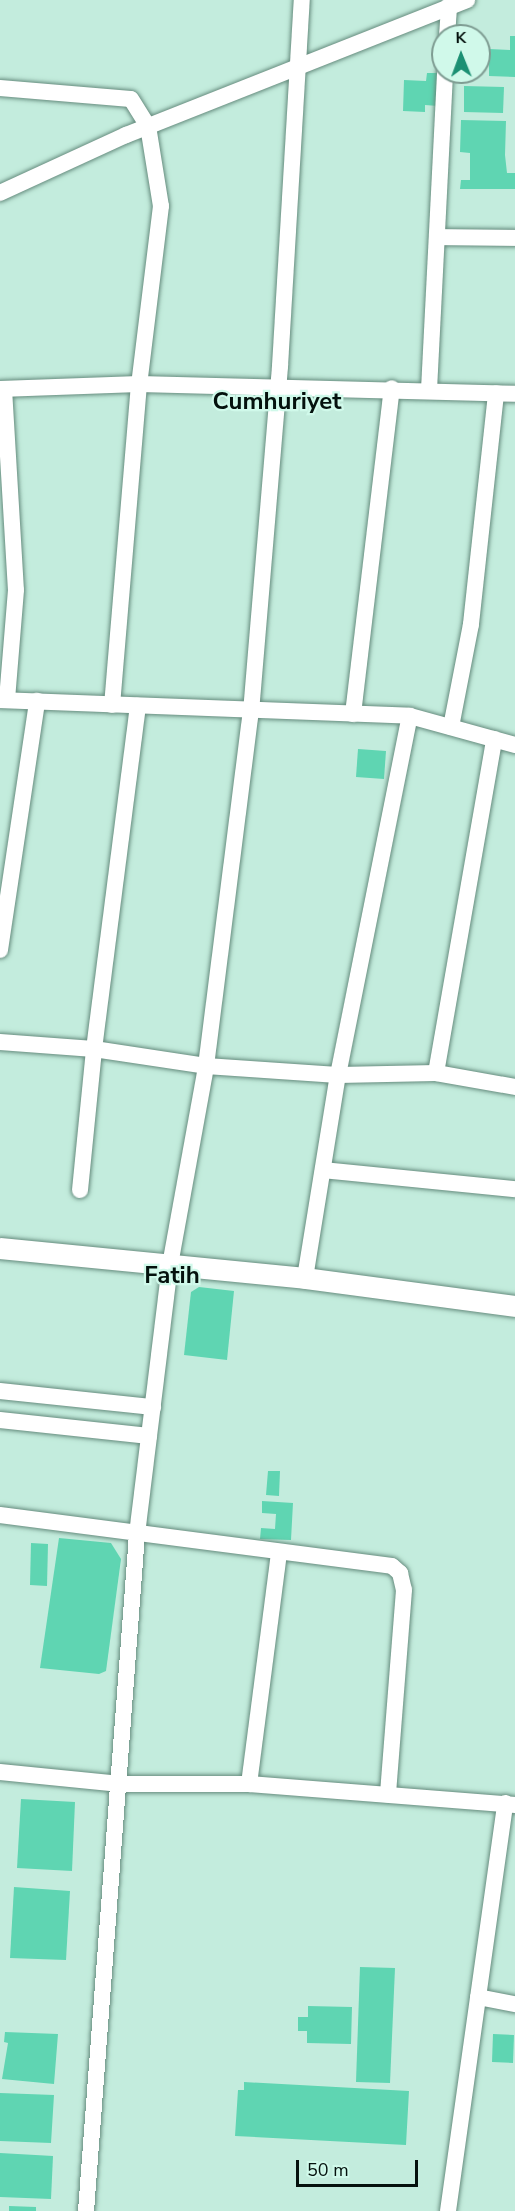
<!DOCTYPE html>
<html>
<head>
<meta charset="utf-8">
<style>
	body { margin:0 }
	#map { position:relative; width:515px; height:2211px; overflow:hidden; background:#c3ecdd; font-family:"Nunito Sans",sans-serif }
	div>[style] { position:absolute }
	.building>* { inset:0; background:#5fd5b2 }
	.roads { filter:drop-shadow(0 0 2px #668c7e) drop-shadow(0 0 2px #668c7e) }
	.minor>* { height:16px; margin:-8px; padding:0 8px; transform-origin:8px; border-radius:8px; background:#fff }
	.tertiary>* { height:21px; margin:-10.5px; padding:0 10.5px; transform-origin:10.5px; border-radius:10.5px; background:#fff }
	span { translate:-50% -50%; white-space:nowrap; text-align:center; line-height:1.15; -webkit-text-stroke:4.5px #d0f9ea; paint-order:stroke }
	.district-label { font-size:24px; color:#04110d; font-weight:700 }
	.north { position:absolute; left:431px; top:24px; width:60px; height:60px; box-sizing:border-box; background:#d0f9ea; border:2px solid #7e9c92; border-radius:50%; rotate:359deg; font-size:16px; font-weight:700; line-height:24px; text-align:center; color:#04110d }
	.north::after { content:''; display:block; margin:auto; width:21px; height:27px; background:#1b9073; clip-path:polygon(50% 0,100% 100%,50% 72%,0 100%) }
	.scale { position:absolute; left:296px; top:2160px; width:122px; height:27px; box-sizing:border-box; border:3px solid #04110d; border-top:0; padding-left:8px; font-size:18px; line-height:21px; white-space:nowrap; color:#04110d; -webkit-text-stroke:4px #d0f9ea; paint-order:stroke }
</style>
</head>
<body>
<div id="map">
	<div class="building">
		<div style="clip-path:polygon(510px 36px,515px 36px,515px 77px,489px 76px,489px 49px,510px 50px)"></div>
		<div style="clip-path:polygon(427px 73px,440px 73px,438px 106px,425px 105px,425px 112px,403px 111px,404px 80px,426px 81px)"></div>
		<div style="clip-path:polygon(464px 86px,504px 87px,503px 113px,464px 112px)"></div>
		<div style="clip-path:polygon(461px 120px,506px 121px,505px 155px,507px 173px,515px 173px,515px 189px,460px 189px,461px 180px,470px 180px,470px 153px,460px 152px)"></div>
		<div style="clip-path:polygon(358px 749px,386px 751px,384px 779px,356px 777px)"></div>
		<div style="clip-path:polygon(199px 1287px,234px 1291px,227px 1360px,184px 1355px,191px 1292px)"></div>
		<div style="clip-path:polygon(268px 1471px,280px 1471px,279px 1496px,266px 1495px)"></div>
		<div style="clip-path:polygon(262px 1501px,293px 1503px,291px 1540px,260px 1539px,261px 1528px,275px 1529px,276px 1514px,262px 1513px)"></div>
		<div style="clip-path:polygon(59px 1538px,111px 1543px,121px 1559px,106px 1671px,99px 1674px,40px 1668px)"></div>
		<div style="clip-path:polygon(31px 1543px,48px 1544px,47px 1586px,30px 1585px)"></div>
		<div style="clip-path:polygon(21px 1799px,75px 1802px,72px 1871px,17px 1868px)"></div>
		<div style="clip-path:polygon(14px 1887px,70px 1891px,66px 1960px,10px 1958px)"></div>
		<div style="clip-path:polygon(360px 1967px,395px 1968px,390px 2083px,356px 2082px)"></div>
		<div style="clip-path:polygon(308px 2006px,352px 2007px,351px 2044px,307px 2043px,307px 2031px,298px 2031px,298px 2017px,308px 2017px)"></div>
		<div style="clip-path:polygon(5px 2032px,58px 2034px,54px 2084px,2px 2079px,8px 2043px,4px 2042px)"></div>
		<div style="clip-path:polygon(493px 2034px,514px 2035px,513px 2063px,492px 2062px)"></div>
		<div style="clip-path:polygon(244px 2082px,409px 2091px,406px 2145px,235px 2136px,238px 2090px,244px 2090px)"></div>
		<div style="clip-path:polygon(0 2093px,54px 2095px,51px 2143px,0 2141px)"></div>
		<div style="clip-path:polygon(0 2153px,53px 2156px,51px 2199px,0 2197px)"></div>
		<div style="clip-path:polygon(9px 2206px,36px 2207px,36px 2211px,9px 2211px)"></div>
	</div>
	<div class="roads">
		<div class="minor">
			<div style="left:447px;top:36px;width:31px;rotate:-86deg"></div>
			<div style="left:0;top:88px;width:131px;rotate:4.8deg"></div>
			<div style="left:131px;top:99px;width:32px;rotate:58deg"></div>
			<div style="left:148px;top:126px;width:81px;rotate:80.8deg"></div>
			<div style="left:161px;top:206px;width:179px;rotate:97deg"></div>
			<div style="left:139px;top:384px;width:322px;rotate:94.8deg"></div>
			<div style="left:0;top:193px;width:139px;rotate:-24.7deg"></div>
			<div style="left:126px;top:135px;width:367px;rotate:-21.6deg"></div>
			<div style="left:437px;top:237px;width:78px;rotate:0.7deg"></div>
			<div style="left:0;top:389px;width:139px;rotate:-2.1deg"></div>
			<div style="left:139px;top:384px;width:376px;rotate:1.5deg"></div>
			<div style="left:4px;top:389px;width:201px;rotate:86.6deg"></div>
			<div style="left:16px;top:590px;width:110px;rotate:94.7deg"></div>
			<div style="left:429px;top:390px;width:318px;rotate:-87.1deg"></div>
			<div style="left:0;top:700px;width:410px;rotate:2.2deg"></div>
			<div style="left:410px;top:716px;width:109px;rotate:15.4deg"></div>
			<div style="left:353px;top:714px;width:328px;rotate:-83.2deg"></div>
			<div style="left:451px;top:727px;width:105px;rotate:-79deg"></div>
			<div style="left:471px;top:624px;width:232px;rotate:-83.8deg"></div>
			<div style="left:0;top:950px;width:252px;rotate:-81.5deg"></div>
			<div style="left:0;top:1042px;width:94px;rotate:4.3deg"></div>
			<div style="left:94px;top:1049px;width:113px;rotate:8.6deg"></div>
			<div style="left:206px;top:1066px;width:132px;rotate:3.9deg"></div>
			<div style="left:338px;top:1075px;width:98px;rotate:-1.2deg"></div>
			<div style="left:436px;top:1073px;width:80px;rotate:10deg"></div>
			<div style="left:436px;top:1073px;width:339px;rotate:-80.1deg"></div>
			<div style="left:323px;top:1170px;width:193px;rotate:5.7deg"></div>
			<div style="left:80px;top:1190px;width:142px;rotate:-84.3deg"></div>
			<div style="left:94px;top:1049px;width:346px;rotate:-82.7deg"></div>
			<div style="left:305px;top:1278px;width:206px;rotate:-80.8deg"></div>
			<div style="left:338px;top:1075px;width:366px;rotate:-78.7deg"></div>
			<div style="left:0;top:1391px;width:154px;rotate:6deg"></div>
			<div style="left:0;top:1420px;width:150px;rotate:6.1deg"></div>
			<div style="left:0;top:1515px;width:395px;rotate:7.4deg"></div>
			<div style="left:392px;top:1566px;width:11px;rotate:41deg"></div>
			<div style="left:400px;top:1573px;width:17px;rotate:77deg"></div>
			<div style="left:404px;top:1590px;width:205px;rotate:94.5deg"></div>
			<div style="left:0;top:1772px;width:121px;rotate:5.7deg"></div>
			<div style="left:120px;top:1784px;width:129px"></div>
			<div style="left:249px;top:1784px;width:267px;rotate:4.5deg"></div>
			<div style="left:249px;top:1784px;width:234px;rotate:-82.6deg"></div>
			<div style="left:478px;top:1997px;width:38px;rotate:11deg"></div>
			<div style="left:86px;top:2211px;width:679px;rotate:-85.69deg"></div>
			<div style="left:137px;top:1534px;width:271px;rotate:-83deg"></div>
			<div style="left:170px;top:1265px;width:202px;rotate:-79.7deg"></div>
			<div style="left:206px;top:1066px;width:357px;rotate:-82.8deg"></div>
			<div style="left:251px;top:712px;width:347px;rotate:-85.2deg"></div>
			<div style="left:280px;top:366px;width:367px;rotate:-86.6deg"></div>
			<div style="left:448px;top:2211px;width:412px;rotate:-82deg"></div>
		</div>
		<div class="tertiary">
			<div style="left:0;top:1248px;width:306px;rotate:5.6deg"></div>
			<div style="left:305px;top:1278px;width:212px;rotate:7.6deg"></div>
		</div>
	</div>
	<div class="district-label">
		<span style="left:277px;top:402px">Cumhuriyet</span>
		<span style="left:172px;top:1276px">Fatih</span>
	</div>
	<div class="north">K</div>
	<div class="scale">50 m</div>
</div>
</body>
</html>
